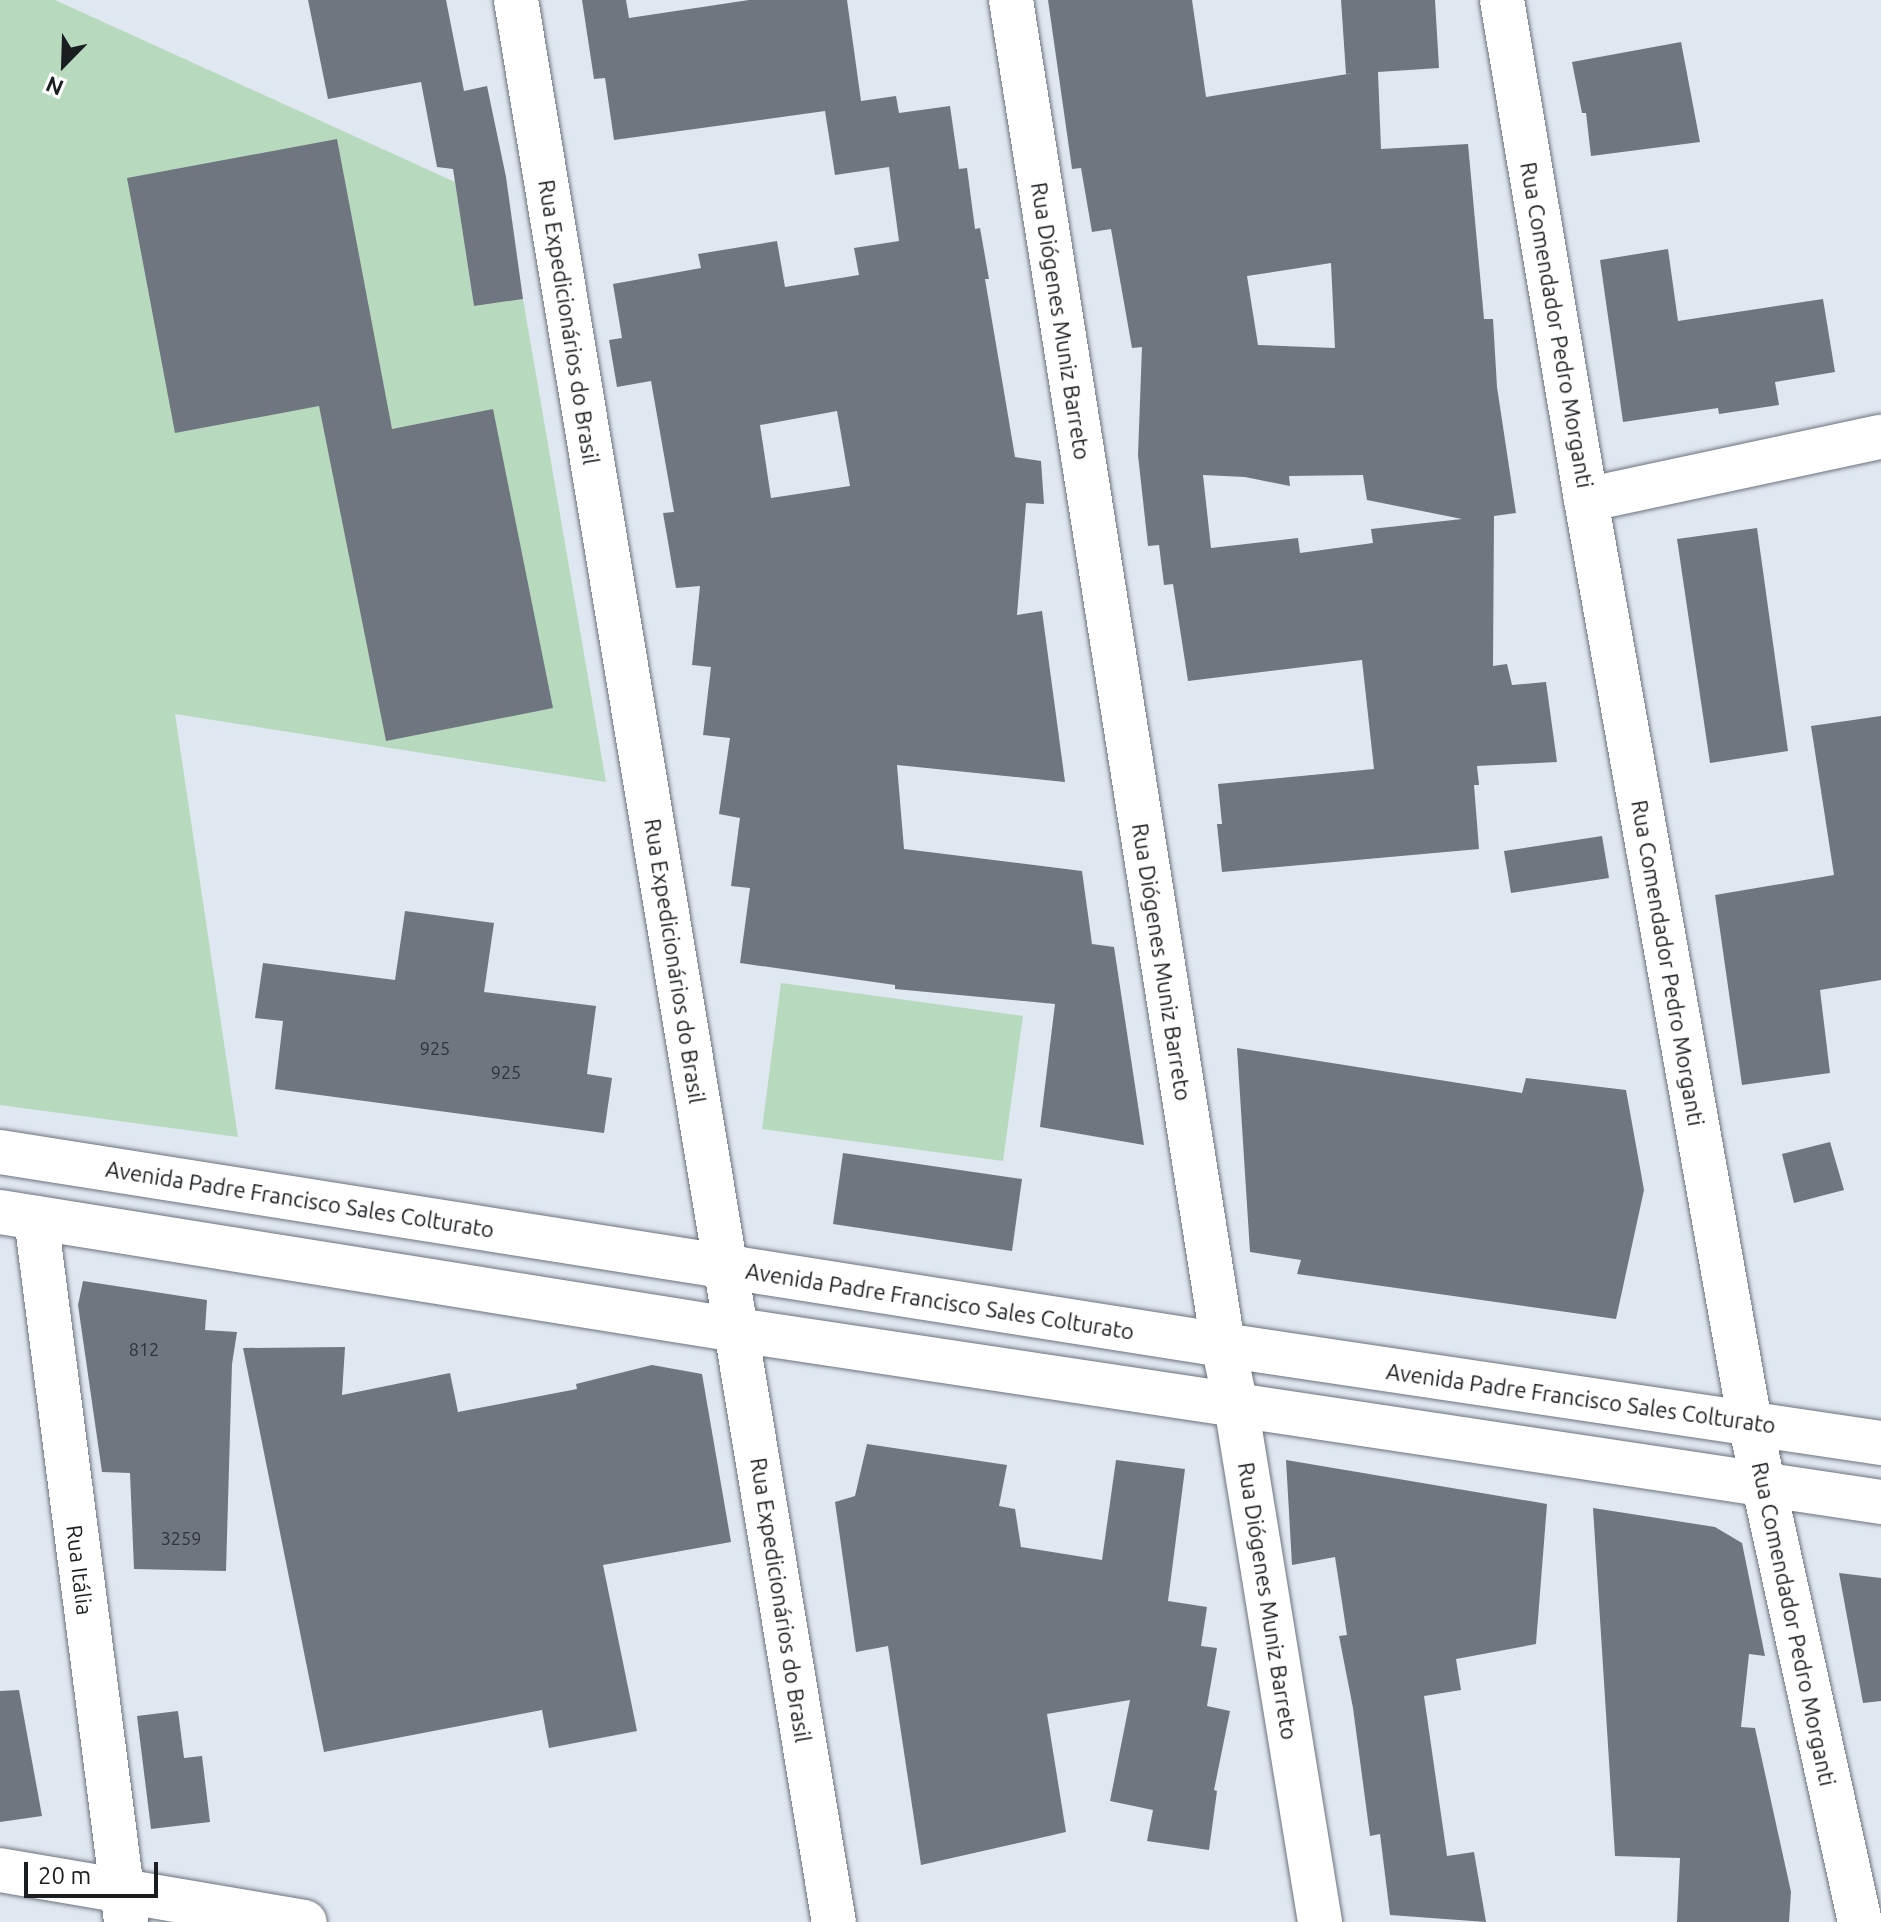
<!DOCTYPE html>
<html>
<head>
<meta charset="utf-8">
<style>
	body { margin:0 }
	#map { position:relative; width:1881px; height:1922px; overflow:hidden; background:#dfe7f1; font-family:Ubuntu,sans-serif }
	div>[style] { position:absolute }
	.green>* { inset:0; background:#b7dabe }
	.building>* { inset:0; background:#6f767f }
	.roads { filter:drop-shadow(0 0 2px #6c737b) drop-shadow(0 0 2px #6c737b) }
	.street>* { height:44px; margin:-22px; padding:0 22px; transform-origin:22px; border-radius:22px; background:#fff }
	.secondary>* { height:44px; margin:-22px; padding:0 22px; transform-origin:22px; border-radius:22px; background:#fff }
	span { translate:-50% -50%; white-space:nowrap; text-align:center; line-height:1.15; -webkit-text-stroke:7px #fff; paint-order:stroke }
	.number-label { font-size:18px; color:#303438 }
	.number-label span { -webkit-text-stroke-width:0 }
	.street-label { font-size:22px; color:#1b1e21 }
	.north { position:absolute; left:24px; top:24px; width:80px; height:80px; -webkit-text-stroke:6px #fff; paint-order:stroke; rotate:203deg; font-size:22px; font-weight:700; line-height:32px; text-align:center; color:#1b1e21 }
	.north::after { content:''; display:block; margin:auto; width:28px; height:36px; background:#1b1e21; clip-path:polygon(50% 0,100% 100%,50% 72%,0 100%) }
	.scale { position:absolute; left:24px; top:1862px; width:134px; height:36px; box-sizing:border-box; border:4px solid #1b1e21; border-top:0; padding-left:10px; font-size:24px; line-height:28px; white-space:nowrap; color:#1b1e21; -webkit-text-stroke:6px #fff; paint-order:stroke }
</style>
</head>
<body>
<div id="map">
	<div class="green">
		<div style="clip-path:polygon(0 0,55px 0,455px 182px,474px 306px,523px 299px,606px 782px,175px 714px,238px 1137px,0 1105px)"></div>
		<div style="clip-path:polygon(781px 983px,1023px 1016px,1003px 1161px,762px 1129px)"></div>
	</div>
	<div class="building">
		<div style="clip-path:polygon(308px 0,446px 0,464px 91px,487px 86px,506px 177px,523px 299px,474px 306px,453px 169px,437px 167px,421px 82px,328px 99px)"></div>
		<div style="clip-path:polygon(evenodd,582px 0,626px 0,629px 18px,749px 0,847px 0,861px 101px,896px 96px,899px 113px,950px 106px,959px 169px,967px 168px,975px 229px,980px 228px,989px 279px,985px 279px,1015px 457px,1041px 461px,1044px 504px,1026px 503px,1017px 615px,1042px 611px,1065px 782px,897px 765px,904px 849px,1082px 871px,1092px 944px,1114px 947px,1144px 1145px,1040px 1127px,1055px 1004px,895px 989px,895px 985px,740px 963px,750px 888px,731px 886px,740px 818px,719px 814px,730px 738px,703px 735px,711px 667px,692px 665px,700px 586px,676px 588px,663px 513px,674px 512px,651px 381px,617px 387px,609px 340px,622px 338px,613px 284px,701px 268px,698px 254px,777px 241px,785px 287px,859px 275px,854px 248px,899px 241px,889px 167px,835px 175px,825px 111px,614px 140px,605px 78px,594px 79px,582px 0,837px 411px,850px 486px,771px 498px,760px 425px,837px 411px)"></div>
		<div style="clip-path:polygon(evenodd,1048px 0,1192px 0,1206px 97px,1354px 73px,1346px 74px,1341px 0,1435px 0,1439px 68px,1378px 72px,1381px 149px,1468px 144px,1484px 319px,1493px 319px,1497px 387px,1516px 513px,1494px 516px,1493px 666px,1507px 664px,1512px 685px,1546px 682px,1557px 762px,1477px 766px,1479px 785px,1474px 785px,1479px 849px,1222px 872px,1217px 824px,1222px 824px,1218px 784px,1374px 769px,1362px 660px,1188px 681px,1173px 584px,1164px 585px,1159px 545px,1148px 546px,1138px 455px,1142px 347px,1132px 348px,1111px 229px,1092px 232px,1081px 168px,1072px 169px,1048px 0,1331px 263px,1335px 348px,1258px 345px,1247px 276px,1331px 263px,1048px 0,1203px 475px,1245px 477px,1290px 486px,1289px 476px,1363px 475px,1367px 500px,1462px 519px,1371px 529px,1373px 543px,1300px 553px,1298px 538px,1211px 548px,1203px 475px)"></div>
		<div style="clip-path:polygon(1681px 42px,1700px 142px,1591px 156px,1586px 113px,1582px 113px,1572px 62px)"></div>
		<div style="clip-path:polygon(337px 139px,392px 429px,493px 409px,553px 708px,386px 741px,319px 406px,175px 433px,127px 178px)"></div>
		<div style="clip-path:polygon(1668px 249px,1678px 321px,1823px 299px,1835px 372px,1775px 382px,1779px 405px,1719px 414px,1718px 408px,1623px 422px,1600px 260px)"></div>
		<div style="clip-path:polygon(1757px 528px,1788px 751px,1710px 763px,1677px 539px)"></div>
		<div style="clip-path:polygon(1881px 716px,1881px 980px,1820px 990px,1830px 1073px,1742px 1085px,1715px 895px,1834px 875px,1811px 726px)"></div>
		<div style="clip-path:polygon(1602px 836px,1609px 878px,1511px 893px,1504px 851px)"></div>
		<div style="clip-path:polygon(405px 911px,494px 923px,484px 992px,596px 1006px,587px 1074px,612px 1078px,604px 1133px,275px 1089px,283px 1021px,255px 1018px,263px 963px,395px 980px)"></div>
		<div style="clip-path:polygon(1237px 1048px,1522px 1093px,1526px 1078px,1626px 1090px,1644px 1190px,1616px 1319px,1297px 1274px,1301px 1260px,1250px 1252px)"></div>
		<div style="clip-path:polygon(1830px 1142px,1844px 1190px,1794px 1203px,1782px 1154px)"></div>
		<div style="clip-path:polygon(843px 1153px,1022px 1179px,1012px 1251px,833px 1224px)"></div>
		<div style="clip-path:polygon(83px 1281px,207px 1300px,205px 1330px,237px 1332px,232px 1364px,226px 1571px,134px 1569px,130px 1473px,102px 1472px,78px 1305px)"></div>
		<div style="clip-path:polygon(345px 1347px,342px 1395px,450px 1373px,458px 1412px,577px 1389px,576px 1384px,652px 1365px,702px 1374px,731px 1542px,603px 1565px,637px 1731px,549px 1748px,542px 1710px,324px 1752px,243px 1348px)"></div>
		<div style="clip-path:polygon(867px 1444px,1007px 1465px,999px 1506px,1015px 1509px,1021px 1547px,1102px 1560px,1116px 1460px,1185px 1469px,1168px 1601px,1207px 1607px,1201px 1646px,1217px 1648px,1207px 1706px,1230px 1711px,1214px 1790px,1217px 1791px,1209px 1850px,1147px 1841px,1153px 1810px,1110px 1801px,1130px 1700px,1047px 1714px,1066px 1832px,921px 1865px,888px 1646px,856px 1652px,835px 1502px,855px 1496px)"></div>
		<div style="clip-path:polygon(1286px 1460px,1547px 1504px,1536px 1644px,1456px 1659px,1461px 1690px,1424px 1696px,1447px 1856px,1474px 1852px,1486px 1922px,1390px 1915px,1380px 1834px,1370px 1836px,1353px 1708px,1339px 1636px,1347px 1635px,1335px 1557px,1292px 1565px)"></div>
		<div style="clip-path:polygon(1593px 1508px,1715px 1527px,1742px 1543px,1765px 1656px,1749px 1654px,1741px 1727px,1755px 1728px,1791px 1892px,1789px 1922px,1677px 1922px,1680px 1858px,1615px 1856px)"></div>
		<div style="clip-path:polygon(1839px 1573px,1881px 1578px,1881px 1701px,1863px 1703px)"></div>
		<div style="clip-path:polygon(19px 1690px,42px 1816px,0 1822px,0 1691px)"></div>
		<div style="clip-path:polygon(178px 1711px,184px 1758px,202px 1756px,210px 1822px,151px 1829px,137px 1716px)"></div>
	</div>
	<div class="roads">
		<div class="street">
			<div style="left:516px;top:0;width:1948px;rotate:80.61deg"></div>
			<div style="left:1011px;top:0;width:1362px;rotate:81.04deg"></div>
			<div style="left:1223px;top:1345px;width:61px;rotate:77.8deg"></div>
			<div style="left:1236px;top:1405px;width:524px;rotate:80.77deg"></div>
			<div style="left:1502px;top:0;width:507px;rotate:80.46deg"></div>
			<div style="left:1586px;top:500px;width:937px;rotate:79.92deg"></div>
			<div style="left:1750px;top:1423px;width:511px;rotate:77.57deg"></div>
			<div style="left:1586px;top:500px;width:302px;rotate:-12.1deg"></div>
			<div style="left:36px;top:1218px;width:710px;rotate:82.71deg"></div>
			<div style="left:0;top:1870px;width:309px;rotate:9.7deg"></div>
		</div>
		<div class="secondary">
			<div style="left:0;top:1152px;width:1238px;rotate:8.97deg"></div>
			<div style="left:1223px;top:1345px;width:665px;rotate:8.47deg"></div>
			<div style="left:0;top:1212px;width:746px;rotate:9.1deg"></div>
			<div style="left:737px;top:1330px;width:1157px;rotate:8.55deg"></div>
		</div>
	</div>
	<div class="number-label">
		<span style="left:435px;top:1048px">925</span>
		<span style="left:506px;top:1072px">925</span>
		<span style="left:144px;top:1349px">812</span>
		<span style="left:181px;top:1538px">3259</span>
	</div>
	<div class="street-label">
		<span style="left:1061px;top:321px;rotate:81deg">Rua Diógenes Muniz Barreto</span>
		<span style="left:569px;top:322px;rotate:81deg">Rua Expedicionários do Brasil</span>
		<span style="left:1557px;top:325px;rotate:80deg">Rua Comendador Pedro Morganti</span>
		<span style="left:675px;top:961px;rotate:81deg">Rua Expedicionários do Brasil</span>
		<span style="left:1162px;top:962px;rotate:81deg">Rua Diógenes Muniz Barreto</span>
		<span style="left:1668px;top:963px;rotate:80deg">Rua Comendador Pedro Morganti</span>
		<span style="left:300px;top:1199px;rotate:9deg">Avenida Padre Francisco Sales Colturato</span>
		<span style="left:940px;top:1301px;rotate:9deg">Avenida Padre Francisco Sales Colturato</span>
		<span style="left:1581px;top:1398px;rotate:8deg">Avenida Padre Francisco Sales Colturato</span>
		<span style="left:80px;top:1570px;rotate:83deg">Rua Itália</span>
		<span style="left:781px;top:1600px;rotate:81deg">Rua Expedicionários do Brasil</span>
		<span style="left:1268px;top:1601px;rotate:81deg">Rua Diógenes Muniz Barreto</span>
		<span style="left:1794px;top:1624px;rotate:78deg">Rua Comendador Pedro Morganti</span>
	</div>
	<div class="north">N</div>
	<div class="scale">20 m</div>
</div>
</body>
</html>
